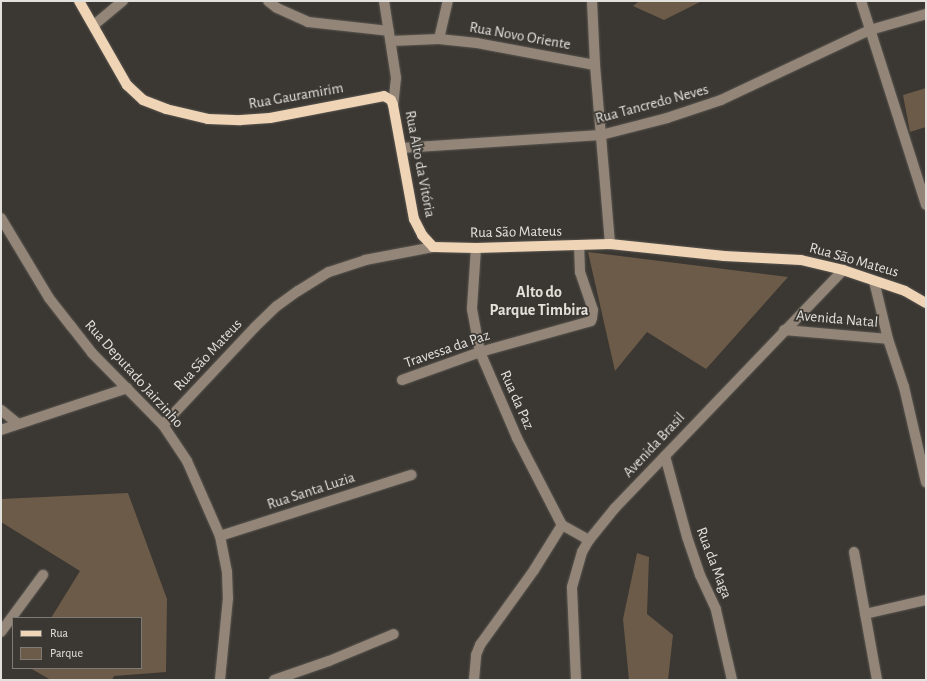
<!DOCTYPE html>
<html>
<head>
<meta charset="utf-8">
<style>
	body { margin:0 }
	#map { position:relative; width:927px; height:681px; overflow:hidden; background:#3b3732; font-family:"Alegreya Sans",sans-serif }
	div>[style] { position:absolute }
	.green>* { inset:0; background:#6c5b48 }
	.roads { filter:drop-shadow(0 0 1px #595651) drop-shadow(0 0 1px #595651) }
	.minor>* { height:10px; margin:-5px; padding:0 5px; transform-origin:5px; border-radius:5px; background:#938678 }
	.major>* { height:10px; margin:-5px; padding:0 5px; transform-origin:5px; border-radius:5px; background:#efd4b6 }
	span { translate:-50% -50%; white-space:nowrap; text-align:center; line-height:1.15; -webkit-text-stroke:3.5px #3b3732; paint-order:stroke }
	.street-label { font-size:15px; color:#e3e1de }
	.neighbourhood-label { font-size:16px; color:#e4dfd9; font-weight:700 }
	.frame { position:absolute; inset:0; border:2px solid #e3e1de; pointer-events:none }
	.legend { position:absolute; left:12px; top:617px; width:130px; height:52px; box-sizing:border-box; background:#3b3732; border:1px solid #7e7b77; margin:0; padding:5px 7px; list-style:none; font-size:12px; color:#e3e1de }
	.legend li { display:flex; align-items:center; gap:8px; height:20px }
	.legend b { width:20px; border:1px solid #7e7b77 }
</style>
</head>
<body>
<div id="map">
	<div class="green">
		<div style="clip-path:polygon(639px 1px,702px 1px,664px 20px,633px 6px)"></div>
		<div style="clip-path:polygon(926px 88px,926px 127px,910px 132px,903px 95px)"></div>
		<div style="clip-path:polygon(588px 252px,788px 277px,706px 369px,647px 332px,615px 371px)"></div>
		<div style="clip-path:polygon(128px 493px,167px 599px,166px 672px,114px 676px,112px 680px,51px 680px,30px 668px,141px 668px,141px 618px,51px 618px,80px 571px,1px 522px,1px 499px)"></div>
		<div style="clip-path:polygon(637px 553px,649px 557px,647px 614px,673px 635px,668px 680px,629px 680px,623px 619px)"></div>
	</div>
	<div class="roads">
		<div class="minor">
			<div style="left:268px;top:1px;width:11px;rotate:38deg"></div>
			<div style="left:277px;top:8px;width:34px;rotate:24deg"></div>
			<div style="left:308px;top:22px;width:81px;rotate:6.3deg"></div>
			<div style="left:384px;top:1px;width:78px;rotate:81.1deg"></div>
			<div style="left:396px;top:78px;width:27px;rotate:96deg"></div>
			<div style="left:592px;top:1px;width:64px;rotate:87.3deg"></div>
			<div style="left:595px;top:65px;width:180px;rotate:85.2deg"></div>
			<div style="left:861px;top:1px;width:214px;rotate:72.3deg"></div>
			<div style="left:94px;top:25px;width:38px;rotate:-40deg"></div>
			<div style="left:439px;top:39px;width:39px;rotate:-77deg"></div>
			<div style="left:391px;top:41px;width:48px;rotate:-2.4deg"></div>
			<div style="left:439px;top:39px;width:38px;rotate:6deg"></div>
			<div style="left:477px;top:43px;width:120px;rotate:10.6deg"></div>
			<div style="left:401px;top:148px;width:200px;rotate:-3.7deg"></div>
			<div style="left:601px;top:135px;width:68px;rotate:-14.4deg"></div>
			<div style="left:667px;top:118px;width:57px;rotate:-18.4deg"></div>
			<div style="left:721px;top:100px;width:165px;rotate:-25.2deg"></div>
			<div style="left:870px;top:30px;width:58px;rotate:-15.9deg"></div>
			<div style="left:1px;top:218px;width:93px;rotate:59deg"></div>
			<div style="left:49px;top:298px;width:36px;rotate:52deg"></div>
			<div style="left:71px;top:326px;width:34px;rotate:52deg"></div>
			<div style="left:92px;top:353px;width:101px;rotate:45.4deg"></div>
			<div style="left:163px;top:425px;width:43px;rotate:56.3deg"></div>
			<div style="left:187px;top:461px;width:82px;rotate:66.3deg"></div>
			<div style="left:220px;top:536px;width:37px;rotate:79deg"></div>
			<div style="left:227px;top:572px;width:26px;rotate:88deg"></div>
			<div style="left:228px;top:598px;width:82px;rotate:95.6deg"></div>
			<div style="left:476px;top:248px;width:61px;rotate:93.8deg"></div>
			<div style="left:472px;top:309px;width:44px;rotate:79.5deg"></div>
			<div style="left:480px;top:352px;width:94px;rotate:66.7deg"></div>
			<div style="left:517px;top:438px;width:98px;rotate:62.7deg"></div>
			<div style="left:562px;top:525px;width:31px;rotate:29deg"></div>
			<div style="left:874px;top:281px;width:60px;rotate:76.4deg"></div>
			<div style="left:784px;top:330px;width:104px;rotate:4.9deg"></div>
			<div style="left:888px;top:339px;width:51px;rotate:71.6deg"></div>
			<div style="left:904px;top:387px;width:98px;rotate:77deg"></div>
			<div style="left:402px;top:380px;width:83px;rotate:-19.7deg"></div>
			<div style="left:480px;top:352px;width:115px;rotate:-15.6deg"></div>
			<div style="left:591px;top:321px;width:3px;rotate:-72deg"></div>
			<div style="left:592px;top:318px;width:8px;rotate:-83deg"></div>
			<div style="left:593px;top:310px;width:40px;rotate:-108.9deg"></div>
			<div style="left:580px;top:272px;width:27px;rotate:-92deg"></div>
			<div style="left:1px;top:410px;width:22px;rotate:39deg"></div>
			<div style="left:163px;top:425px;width:134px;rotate:-46.8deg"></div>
			<div style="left:255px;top:327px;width:30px;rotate:-44deg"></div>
			<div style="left:277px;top:306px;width:26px;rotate:-36deg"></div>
			<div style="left:298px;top:291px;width:36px;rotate:-32deg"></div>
			<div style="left:329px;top:272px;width:38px;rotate:-18deg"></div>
			<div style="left:365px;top:260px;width:69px;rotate:-10.8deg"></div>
			<div style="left:1px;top:430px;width:133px;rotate:-18.4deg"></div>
			<div style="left:665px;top:456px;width:84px;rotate:74.8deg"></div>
			<div style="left:687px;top:537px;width:40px;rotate:71.1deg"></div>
			<div style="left:700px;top:575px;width:38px;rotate:65deg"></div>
			<div style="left:716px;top:610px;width:72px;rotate:77.1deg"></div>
			<div style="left:220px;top:536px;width:201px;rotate:-17.7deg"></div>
			<div style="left:854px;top:552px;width:130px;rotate:79.8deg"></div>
			<div style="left:865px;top:614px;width:63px;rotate:-12.9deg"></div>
			<div style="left:1px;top:632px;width:71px;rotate:-53.6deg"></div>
			<div style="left:274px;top:680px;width:58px;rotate:-19.1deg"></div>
			<div style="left:329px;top:661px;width:70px;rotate:-22.6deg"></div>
			<div style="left:474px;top:680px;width:25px;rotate:-85deg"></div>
			<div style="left:476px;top:655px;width:11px;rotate:-68deg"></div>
			<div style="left:480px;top:645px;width:92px;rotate:-54.2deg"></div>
			<div style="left:534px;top:570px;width:53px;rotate:-58.1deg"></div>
			<div style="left:576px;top:680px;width:93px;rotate:-92.5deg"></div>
			<div style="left:572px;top:587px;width:36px;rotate:-74deg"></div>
			<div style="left:582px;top:552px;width:14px;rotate:-60deg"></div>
			<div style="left:589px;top:540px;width:41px;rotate:-50.9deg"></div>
			<div style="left:615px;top:508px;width:330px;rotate:-46.2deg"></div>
		</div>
		<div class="major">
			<div style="left:79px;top:1px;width:97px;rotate:60.3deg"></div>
			<div style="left:127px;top:85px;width:22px;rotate:43deg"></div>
			<div style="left:143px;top:100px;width:25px;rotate:21deg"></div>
			<div style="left:166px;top:109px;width:43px;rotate:13.4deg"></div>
			<div style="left:208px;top:119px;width:33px;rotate:2deg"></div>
			<div style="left:241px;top:120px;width:29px;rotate:-4deg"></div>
			<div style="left:270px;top:118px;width:116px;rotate:-10.9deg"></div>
			<div style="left:384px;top:96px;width:8px;rotate:30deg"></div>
			<div style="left:391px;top:100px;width:5px;rotate:68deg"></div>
			<div style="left:393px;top:105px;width:116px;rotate:79.6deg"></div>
			<div style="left:414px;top:219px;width:18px;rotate:63deg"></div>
			<div style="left:422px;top:235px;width:16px;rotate:47deg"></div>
			<div style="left:433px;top:247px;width:43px;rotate:1.3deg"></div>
			<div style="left:476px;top:248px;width:134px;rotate:-1.7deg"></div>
			<div style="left:610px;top:244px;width:115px;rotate:6deg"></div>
			<div style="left:724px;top:256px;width:77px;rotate:3deg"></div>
			<div style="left:801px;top:260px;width:43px;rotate:13.4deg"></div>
			<div style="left:843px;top:270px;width:65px;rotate:18.7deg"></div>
			<div style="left:905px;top:291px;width:24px;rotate:30deg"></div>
		</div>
	</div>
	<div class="street-label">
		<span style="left:520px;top:36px;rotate:10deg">Rua Novo Oriente</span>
		<span style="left:296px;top:96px;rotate:-10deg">Rua Gauramirim</span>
		<span style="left:652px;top:104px;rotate:-15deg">Rua Tancredo Neves</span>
		<span style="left:420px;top:164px;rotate:79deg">Rua Alto da Vitória</span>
		<span style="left:516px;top:232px;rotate:-1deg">Rua São Mateus</span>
		<span style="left:854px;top:260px;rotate:16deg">Rua São Mateus</span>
		<span style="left:837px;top:319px;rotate:5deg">Avenida Natal</span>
		<span style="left:447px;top:349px;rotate:-19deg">Travessa da Paz</span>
		<span style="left:208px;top:355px;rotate:-47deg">Rua São Mateus</span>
		<span style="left:134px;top:374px;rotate:48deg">Rua Deputado Jairzinho</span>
		<span style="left:517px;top:400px;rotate:66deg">Rua da Paz</span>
		<span style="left:654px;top:445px;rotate:-47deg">Avenida Brasil</span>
		<span style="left:311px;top:491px;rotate:-18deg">Rua Santa Luzia</span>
		<span style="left:714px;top:563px;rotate:69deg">Rua da Maga</span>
	</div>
	<div class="neighbourhood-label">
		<span style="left:539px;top:301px">Alto do<br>Parque Timbira</span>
	</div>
	<div class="frame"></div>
	<ul class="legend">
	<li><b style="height:5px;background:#efd4b6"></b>Rua</li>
	<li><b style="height:11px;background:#6c5b48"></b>Parque</li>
	</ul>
</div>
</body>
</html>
